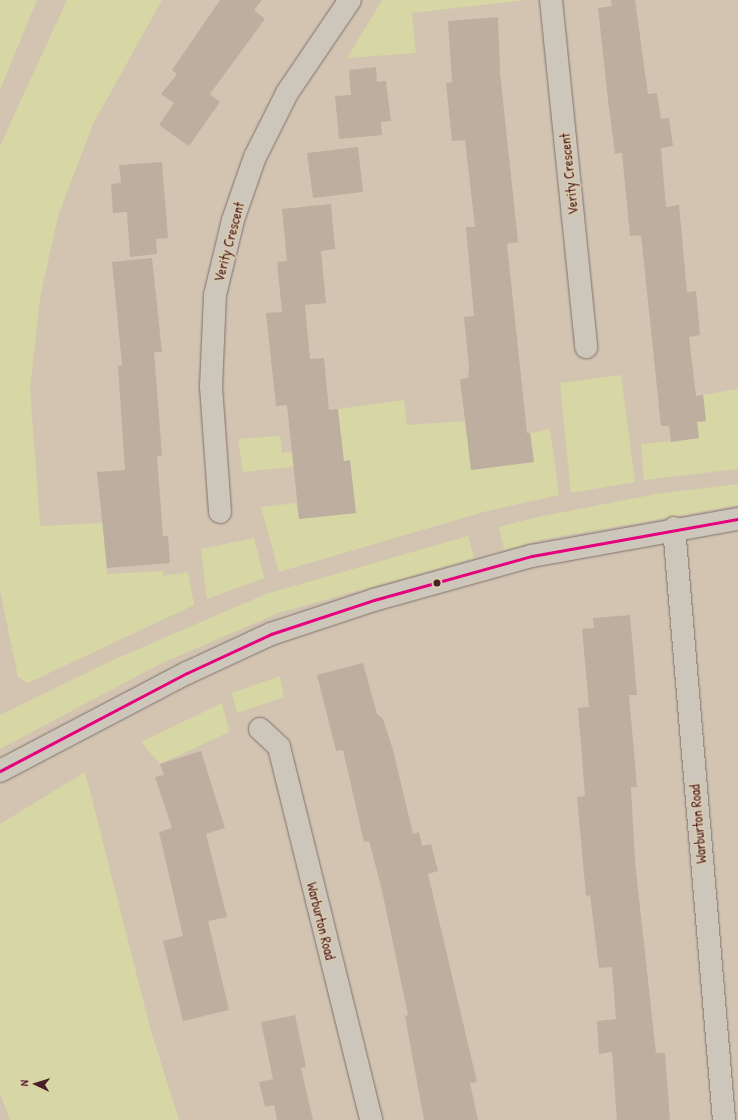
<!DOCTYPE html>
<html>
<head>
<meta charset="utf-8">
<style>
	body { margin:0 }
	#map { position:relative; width:738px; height:1120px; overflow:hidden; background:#d2c4b1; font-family:"Patrick Hand",sans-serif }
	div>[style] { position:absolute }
	.green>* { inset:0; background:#d6d7a4 }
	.building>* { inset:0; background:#bdaea0 }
	.roads { filter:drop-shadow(0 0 1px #80716b) drop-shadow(0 0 1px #80716b) }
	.street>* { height:22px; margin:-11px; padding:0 11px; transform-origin:11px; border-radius:11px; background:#cdc6ba }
	.secondary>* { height:22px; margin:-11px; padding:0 11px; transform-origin:11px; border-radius:11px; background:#cdc6ba }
	.bus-1>* { height:3px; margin:-1.5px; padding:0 1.5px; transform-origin:1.5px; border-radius:1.5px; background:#e5007d }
	.dots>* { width:11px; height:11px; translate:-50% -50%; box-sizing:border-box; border:2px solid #dca; border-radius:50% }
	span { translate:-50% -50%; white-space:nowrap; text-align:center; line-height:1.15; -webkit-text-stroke:3px #dca; paint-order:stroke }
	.street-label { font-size:14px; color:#4a1f2b }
	.north { position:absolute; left:16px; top:1064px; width:40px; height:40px; -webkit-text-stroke:3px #dca; paint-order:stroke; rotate:274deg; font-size:11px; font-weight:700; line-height:16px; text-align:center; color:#4a1f2b }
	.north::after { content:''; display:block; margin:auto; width:14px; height:18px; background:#4a1f2b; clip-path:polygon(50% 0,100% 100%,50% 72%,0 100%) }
</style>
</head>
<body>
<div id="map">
	<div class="green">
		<div style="clip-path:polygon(0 0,37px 0,0 90px)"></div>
		<div style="clip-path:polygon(67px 0,162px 0,93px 124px,58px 216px,40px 298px,30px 388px,40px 526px,103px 523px,107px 574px,163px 571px,163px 576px,188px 572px,194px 605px,28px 683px,18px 677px,0 590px,0 146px)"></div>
		<div style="clip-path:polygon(382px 0,525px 0,412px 13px,416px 53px,347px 58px)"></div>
		<div style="clip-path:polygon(621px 375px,635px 482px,571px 493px,560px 383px)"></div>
		<div style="clip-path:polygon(738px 389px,738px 469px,644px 480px,641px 444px,699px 438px,697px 422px,706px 421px,703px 395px)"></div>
		<div style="clip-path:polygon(404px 400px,407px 425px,465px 421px,472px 470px,534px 462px,530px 433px,550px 429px,559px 495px,487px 511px,279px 572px,261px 507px,296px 503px,299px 519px,355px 513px,350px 461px,243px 472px,238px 439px,280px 436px,282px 453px,293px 452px,338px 409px)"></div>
		<div style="clip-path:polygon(738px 484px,738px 505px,540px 540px,504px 550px,499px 527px,533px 518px,656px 494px)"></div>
		<div style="clip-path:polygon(468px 536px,474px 558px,278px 613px,158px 665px,0 749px,0 715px,113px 660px,266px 594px)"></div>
		<div style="clip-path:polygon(254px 538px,264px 578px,207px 599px,201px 549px)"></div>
		<div style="clip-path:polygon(280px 676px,284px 697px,237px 713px,232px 693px)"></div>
		<div style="clip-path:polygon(222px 703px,229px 732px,160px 764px,141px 742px)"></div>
		<div style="clip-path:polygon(85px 772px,151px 1031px,179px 1120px,10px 1120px,0 1093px,0 824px)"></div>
	</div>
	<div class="building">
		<div style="clip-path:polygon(220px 0,262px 0,254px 10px,265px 19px,210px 94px,220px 102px,189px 146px,159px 125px,174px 103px,161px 94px,177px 74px,172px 70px)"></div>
		<div style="clip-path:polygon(611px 0,635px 0,648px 94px,657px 93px,661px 119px,669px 118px,673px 146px,661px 148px,666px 207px,679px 205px,687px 292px,696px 291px,700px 335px,689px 337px,696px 396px,703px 395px,706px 421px,697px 422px,699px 438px,671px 442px,669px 426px,661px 426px,641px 235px,630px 236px,622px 153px,615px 154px,608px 100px,598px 8px,612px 6px)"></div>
		<div style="clip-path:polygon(498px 17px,500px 72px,518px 242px,507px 244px,527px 433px,530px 433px,534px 462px,471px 470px,460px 379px,468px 378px,469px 367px,464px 317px,474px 316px,466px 227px,475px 227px,465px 140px,452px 141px,446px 83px,452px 82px,448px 21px)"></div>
		<div style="clip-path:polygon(376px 67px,377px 82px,386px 81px,391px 121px,381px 122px,382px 135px,339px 139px,335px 96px,351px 95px,349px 70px)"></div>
		<div style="clip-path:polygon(358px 147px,363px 192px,313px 198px,307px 153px)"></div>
		<div style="clip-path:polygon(162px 162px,168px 238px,156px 239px,157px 254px,130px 257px,127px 212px,113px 213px,111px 184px,121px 183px,119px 165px)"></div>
		<div style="clip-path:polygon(331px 204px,335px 249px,321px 251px,326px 303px,305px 305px,310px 359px,324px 358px,329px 410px,338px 409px,344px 461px,350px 460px,356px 513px,299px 519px,287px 405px,276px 406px,266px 313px,282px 312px,277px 262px,287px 261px,282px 209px)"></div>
		<div style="clip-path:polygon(152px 258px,162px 352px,154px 352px,162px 456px,157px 456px,163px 536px,168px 536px,170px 563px,107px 568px,97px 472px,125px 470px,118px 366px,122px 365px,112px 262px)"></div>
		<div style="clip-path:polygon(630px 615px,637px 695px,629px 695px,637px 787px,631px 787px,635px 862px,656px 1053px,665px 1053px,670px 1120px,617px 1120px,612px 1052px,599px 1054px,597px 1021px,616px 1019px,612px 967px,599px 968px,590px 895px,586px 896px,577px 797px,585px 796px,578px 708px,589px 707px,582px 629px,594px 628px,593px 618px)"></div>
		<div style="clip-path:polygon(363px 663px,377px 714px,383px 719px,393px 750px,413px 834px,419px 832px,422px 846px,431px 844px,438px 871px,428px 874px,477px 1082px,470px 1083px,478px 1120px,424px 1120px,405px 1016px,408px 1015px,381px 886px,369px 841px,364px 842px,343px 750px,336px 751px,317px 675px)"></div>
		<div style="clip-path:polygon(201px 751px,225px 828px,206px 834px,227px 917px,208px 921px,229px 1010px,183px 1021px,163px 941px,183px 936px,159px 832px,172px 828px,155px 777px,164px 775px,160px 764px)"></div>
		<div style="clip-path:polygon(295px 1015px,306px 1067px,301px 1068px,313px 1120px,277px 1120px,274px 1105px,265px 1107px,259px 1082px,273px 1079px,261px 1022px)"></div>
	</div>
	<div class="roads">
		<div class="street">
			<div style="left:551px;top:0;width:349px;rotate:84.2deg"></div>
			<div style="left:220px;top:512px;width:125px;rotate:-94.1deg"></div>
			<div style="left:211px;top:387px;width:92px;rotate:-87.5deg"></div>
			<div style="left:215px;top:295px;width:77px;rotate:-76.5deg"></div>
			<div style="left:233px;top:220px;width:67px;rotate:-70.8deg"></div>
			<div style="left:255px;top:157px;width:72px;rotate:-63.4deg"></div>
			<div style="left:287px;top:93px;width:112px;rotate:-55.9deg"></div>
			<div style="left:674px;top:528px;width:594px;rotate:85.17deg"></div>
			<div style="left:260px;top:729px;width:26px;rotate:43deg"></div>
			<div style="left:279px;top:747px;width:384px;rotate:76.1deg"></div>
		</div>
		<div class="secondary">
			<div style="left:0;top:771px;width:211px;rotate:-27.7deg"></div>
			<div style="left:187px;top:673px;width:93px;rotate:-24.9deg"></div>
			<div style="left:271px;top:634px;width:108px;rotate:-18.3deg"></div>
			<div style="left:374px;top:600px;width:164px;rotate:-15.6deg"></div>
			<div style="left:532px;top:556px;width:209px;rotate:-10.2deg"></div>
		</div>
	</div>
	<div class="bus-1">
		<div style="left:0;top:771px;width:211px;rotate:-27.7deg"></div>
		<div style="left:187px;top:673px;width:93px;rotate:-24.9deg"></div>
		<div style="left:271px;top:634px;width:108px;rotate:-18.3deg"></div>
		<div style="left:374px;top:600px;width:164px;rotate:-15.6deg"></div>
		<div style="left:532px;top:556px;width:209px;rotate:-10.2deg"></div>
	</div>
	<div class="dots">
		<div style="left:437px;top:583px;background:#4a1f2b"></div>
	</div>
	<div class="street-label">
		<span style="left:569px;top:174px;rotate:-96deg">Verity Crescent</span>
		<span style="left:229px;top:242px;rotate:-75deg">Verity Crescent</span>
		<span style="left:698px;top:824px;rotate:-95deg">Warburton Road</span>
		<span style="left:321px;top:921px;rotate:76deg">Warburton Road</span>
	</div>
	<div class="north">N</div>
</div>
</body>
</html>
